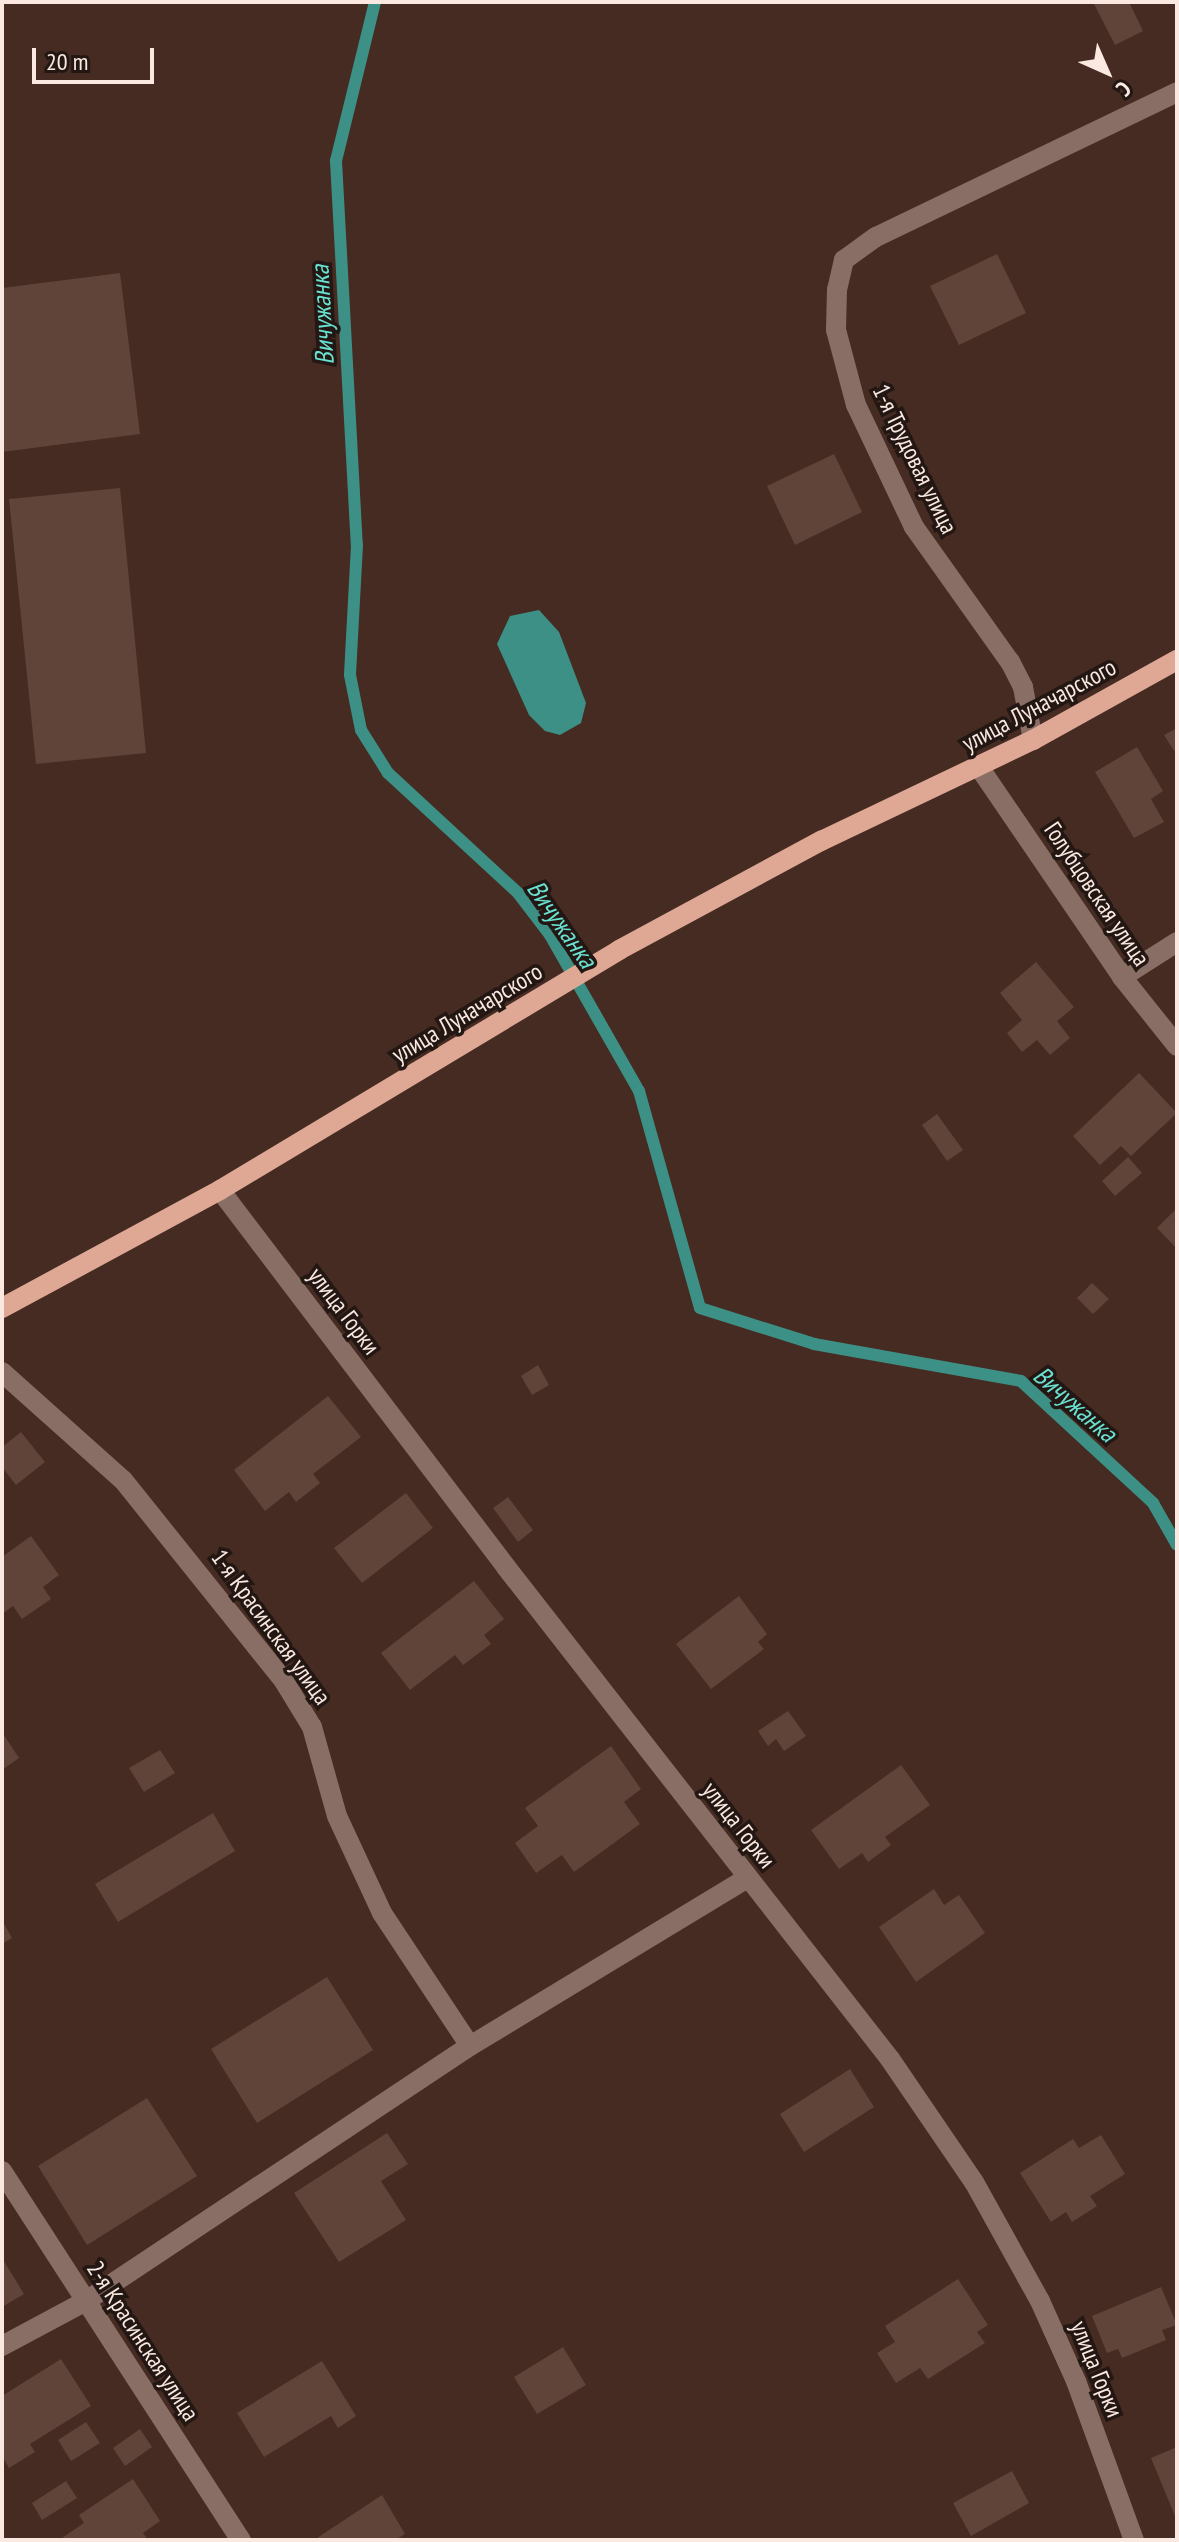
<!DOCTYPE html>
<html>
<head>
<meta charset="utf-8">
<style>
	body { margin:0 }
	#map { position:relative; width:1179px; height:2542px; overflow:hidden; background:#462b22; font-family:"PT Sans Narrow",sans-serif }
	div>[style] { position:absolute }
	.water>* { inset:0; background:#3d9085 }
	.stream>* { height:12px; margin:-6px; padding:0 6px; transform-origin:6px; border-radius:6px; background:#3d9085 }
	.building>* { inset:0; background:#604339 }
	.minor>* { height:20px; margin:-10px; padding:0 10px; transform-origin:10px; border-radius:10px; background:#886e65 }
	.major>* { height:20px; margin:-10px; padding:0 10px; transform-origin:10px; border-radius:10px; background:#dea895 }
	span { translate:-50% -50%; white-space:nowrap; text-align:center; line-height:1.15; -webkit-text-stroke:7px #231713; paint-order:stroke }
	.street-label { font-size:24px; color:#fae8e1 }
	.water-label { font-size:26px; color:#69e2d2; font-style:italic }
	.frame { position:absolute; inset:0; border:4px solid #fae8e1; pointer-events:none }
	.north { position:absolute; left:1067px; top:32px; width:80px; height:80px; -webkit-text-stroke:6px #231713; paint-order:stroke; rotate:135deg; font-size:22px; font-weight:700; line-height:32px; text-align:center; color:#fae8e1 }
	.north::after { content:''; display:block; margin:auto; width:28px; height:36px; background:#fae8e1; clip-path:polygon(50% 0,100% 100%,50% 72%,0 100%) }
	.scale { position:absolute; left:32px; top:48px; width:122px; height:36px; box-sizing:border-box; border:4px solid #fae8e1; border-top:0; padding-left:10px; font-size:24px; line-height:28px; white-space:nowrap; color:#fae8e1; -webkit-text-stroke:6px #231713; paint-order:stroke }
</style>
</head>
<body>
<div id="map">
	<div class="water">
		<div style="clip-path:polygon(539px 610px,559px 632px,586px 703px,581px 723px,560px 735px,545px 731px,529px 715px,497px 644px,510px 616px)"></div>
	</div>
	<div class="stream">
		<div style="left:375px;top:2px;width:164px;rotate:103.8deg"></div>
		<div style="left:336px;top:161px;width:385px;rotate:86.9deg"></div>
		<div style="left:357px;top:545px;width:130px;rotate:93.1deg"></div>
		<div style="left:350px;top:675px;width:56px;rotate:78.7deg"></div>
		<div style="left:361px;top:730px;width:51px;rotate:57.9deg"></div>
		<div style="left:388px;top:773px;width:177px;rotate:42.7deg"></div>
		<div style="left:518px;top:893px;width:53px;rotate:52.7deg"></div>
		<div style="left:550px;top:935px;width:180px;rotate:60.3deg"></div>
		<div style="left:639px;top:1091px;width:225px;rotate:74.3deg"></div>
		<div style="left:700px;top:1308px;width:120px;rotate:17.5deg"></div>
		<div style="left:814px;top:1344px;width:210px;rotate:10.1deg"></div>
		<div style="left:1021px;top:1381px;width:180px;rotate:42.7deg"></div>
		<div style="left:1153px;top:1503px;width:48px;rotate:60.3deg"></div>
	</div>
	<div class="building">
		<div style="clip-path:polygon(1093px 2px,1129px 2px,1143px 31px,1115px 45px)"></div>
		<div style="clip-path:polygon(997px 254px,1026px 313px,959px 345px,930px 286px)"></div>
		<div style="clip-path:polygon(120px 273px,140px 434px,2px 452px,2px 288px)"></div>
		<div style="clip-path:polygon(834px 454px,862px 512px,795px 545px,767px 486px)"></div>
		<div style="clip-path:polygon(120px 488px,146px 753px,36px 764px,9px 499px)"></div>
		<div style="clip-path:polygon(1177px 728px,1177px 749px,1174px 751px,1164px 735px)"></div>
		<div style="clip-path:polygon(1137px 747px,1163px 791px,1151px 799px,1164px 822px,1134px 838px,1095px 772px)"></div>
		<div style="clip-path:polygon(1036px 962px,1074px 1007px,1057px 1021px,1070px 1038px,1050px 1055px,1037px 1040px,1022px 1052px,1007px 1033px,1022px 1020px,1000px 993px)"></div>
		<div style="clip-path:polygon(1139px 1073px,1177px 1113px,1131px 1156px,1121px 1146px,1100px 1165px,1073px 1136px)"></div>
		<div style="clip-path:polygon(937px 1114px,963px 1150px,947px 1161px,922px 1125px)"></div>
		<div style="clip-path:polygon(1128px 1157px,1142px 1173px,1115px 1196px,1102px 1181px)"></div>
		<div style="clip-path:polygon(1177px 1208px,1177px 1249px,1157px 1228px)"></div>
		<div style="clip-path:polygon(1092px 1283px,1109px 1299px,1093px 1314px,1077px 1298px)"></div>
		<div style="clip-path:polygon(538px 1365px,549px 1385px,532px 1395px,521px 1376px)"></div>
		<div style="clip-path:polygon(328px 1396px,361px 1437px,313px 1474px,320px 1483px,296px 1502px,289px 1492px,265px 1511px,234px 1470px)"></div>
		<div style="clip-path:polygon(21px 1432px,45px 1462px,16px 1485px,2px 1467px,2px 1447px)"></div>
		<div style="clip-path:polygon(406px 1493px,433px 1528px,362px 1583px,334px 1548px)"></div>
		<div style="clip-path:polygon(508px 1497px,533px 1530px,518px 1542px,493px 1508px)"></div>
		<div style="clip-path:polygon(31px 1536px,59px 1575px,43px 1587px,51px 1599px,22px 1619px,13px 1606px,2px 1614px,2px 1557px)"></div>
		<div style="clip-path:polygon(474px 1581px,504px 1619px,484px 1635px,491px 1644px,463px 1665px,455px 1655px,410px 1690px,381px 1653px)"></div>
		<div style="clip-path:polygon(739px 1596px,767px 1634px,758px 1642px,764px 1649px,711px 1689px,676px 1644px)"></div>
		<div style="clip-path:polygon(788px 1711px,806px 1736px,784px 1751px,776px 1739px,768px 1746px,758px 1731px)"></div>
		<div style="clip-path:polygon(4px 1735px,19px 1758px,2px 1770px,2px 1737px)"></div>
		<div style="clip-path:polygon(611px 1746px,641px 1789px,624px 1802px,640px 1824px,574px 1872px,562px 1855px,536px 1873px,515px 1843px,538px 1826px,525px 1808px)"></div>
		<div style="clip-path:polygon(160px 1750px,175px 1773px,144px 1792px,129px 1768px)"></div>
		<div style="clip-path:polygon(901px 1765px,930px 1805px,885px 1837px,891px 1845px,868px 1862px,862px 1853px,839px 1869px,811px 1830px)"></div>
		<div style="clip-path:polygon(213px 1813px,235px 1851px,118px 1922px,95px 1884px)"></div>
		<div style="clip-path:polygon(934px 1889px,944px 1905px,959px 1895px,985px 1933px,916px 1982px,879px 1927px)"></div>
		<div style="clip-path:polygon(2px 1920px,12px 1938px,2px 1944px)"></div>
		<div style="clip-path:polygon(327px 1977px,373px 2050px,257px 2123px,211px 2049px)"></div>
		<div style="clip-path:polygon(850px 2069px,874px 2107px,804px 2152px,780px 2114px)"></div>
		<div style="clip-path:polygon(147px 2098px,197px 2176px,87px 2245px,38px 2166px)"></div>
		<div style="clip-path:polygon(387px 2133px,408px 2164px,381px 2181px,406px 2220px,339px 2262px,294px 2193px)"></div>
		<div style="clip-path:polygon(1101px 2135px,1125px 2174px,1090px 2196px,1097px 2206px,1072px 2222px,1066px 2212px,1051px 2222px,1020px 2173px,1073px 2139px,1079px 2148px)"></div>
		<div style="clip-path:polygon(2px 2258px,24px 2294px,2px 2307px)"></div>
		<div style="clip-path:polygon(958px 2279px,988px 2325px,977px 2332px,985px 2343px,928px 2379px,920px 2368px,896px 2383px,877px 2353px,895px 2342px,885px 2326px)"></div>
		<div style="clip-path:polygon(1161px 2287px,1177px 2325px,1162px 2330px,1166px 2340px,1122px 2358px,1118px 2349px,1107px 2353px,1092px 2316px)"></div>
		<div style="clip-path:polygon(563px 2347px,586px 2385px,537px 2414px,514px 2377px)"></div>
		<div style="clip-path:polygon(61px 2359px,91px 2406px,30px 2444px,35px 2452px,9px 2468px,2px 2456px,2px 2396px)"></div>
		<div style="clip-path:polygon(322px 2361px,356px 2416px,338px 2428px,331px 2416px,264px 2457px,237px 2413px)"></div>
		<div style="clip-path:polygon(86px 2422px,100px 2443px,71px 2461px,58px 2440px)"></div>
		<div style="clip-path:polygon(140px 2429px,152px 2447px,125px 2466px,113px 2448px)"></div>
		<div style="clip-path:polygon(1177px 2447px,1177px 2515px,1175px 2516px,1151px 2458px)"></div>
		<div style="clip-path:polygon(1012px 2471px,1029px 2503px,971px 2536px,953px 2503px)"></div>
		<div style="clip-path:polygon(133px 2479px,160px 2521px,143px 2533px,148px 2540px,59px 2540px,84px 2523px,79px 2515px)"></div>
		<div style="clip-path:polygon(66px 2481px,77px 2498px,42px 2520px,32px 2503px)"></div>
		<div style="clip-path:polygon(382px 2495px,405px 2534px,395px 2540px,314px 2540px)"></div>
	</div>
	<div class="minor">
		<div style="left:1033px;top:740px;width:54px;rotate:-100.7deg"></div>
		<div style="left:1023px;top:687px;width:28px;rotate:-117deg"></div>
		<div style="left:1010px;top:662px;width:166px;rotate:-125.4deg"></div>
		<div style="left:914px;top:527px;width:135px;rotate:-115.4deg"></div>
		<div style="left:856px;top:405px;width:78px;rotate:-104.9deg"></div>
		<div style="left:836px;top:330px;width:40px;rotate:-88.6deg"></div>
		<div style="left:837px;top:290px;width:31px;rotate:-77deg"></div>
		<div style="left:844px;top:260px;width:39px;rotate:-36deg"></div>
		<div style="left:876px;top:237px;width:334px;rotate:-25.7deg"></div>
		<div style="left:979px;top:767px;width:254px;rotate:55.7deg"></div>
		<div style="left:1122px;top:977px;width:88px;rotate:51.4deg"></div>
		<div style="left:1122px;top:977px;width:65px;rotate:-32.5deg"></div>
		<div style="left:220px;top:1190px;width:473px;rotate:52.8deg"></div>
		<div style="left:506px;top:1567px;width:624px;rotate:52.03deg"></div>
		<div style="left:890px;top:2059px;width:149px;rotate:55.7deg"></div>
		<div style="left:974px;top:2182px;width:136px;rotate:61deg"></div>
		<div style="left:1040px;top:2301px;width:88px;rotate:65.8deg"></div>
		<div style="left:1076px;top:2381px;width:169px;rotate:70deg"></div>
		<div style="left:2px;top:1372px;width:162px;rotate:41.8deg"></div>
		<div style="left:123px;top:1480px;width:258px;rotate:51.3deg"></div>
		<div style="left:284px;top:1681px;width:54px;rotate:58.7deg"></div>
		<div style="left:312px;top:1727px;width:92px;rotate:74.3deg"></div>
		<div style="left:337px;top:1816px;width:107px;rotate:65.1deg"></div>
		<div style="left:382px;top:1913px;width:159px;rotate:56.5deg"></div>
		<div style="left:2px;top:2171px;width:440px;rotate:57.1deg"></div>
		<div style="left:2px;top:2346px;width:95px;rotate:-28.2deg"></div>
		<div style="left:86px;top:2301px;width:461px;rotate:-33.6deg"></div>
		<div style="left:470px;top:2046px;width:324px;rotate:-31.2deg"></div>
	</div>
	<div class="major">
		<div style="left:2px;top:1308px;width:248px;rotate:-28.4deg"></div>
		<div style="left:220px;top:1190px;width:466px;rotate:-31deg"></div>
		<div style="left:619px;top:950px;width:230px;rotate:-28.4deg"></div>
		<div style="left:821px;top:841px;width:235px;rotate:-25.5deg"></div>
		<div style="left:1033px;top:740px;width:165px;rotate:-29.1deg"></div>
	</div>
	<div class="street-label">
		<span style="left:915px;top:459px;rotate:64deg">1-я Трудовая улица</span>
		<span style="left:1039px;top:705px;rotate:-28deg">улица Луначарского</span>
		<span style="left:1097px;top:894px;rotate:56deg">Голубцовская улица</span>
		<span style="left:467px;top:1013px;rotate:-31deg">улица Луначарского</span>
		<span style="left:344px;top:1311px;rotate:53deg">улица Горки</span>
		<span style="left:271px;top:1627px;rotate:54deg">1-я Красинская улица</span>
		<span style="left:739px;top:1825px;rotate:52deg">улица Горки</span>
		<span style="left:143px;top:2341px;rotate:57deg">2-я Красинская улица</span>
		<span style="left:1097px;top:2369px;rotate:68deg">улица Горки</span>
	</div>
	<div class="water-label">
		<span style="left:322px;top:315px;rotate:-93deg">Вичужанка</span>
		<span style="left:562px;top:924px;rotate:55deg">Вичужанка</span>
		<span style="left:1075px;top:1404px;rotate:41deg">Вичужанка</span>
	</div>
	<div class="frame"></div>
	<div class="north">С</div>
	<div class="scale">20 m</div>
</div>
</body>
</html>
